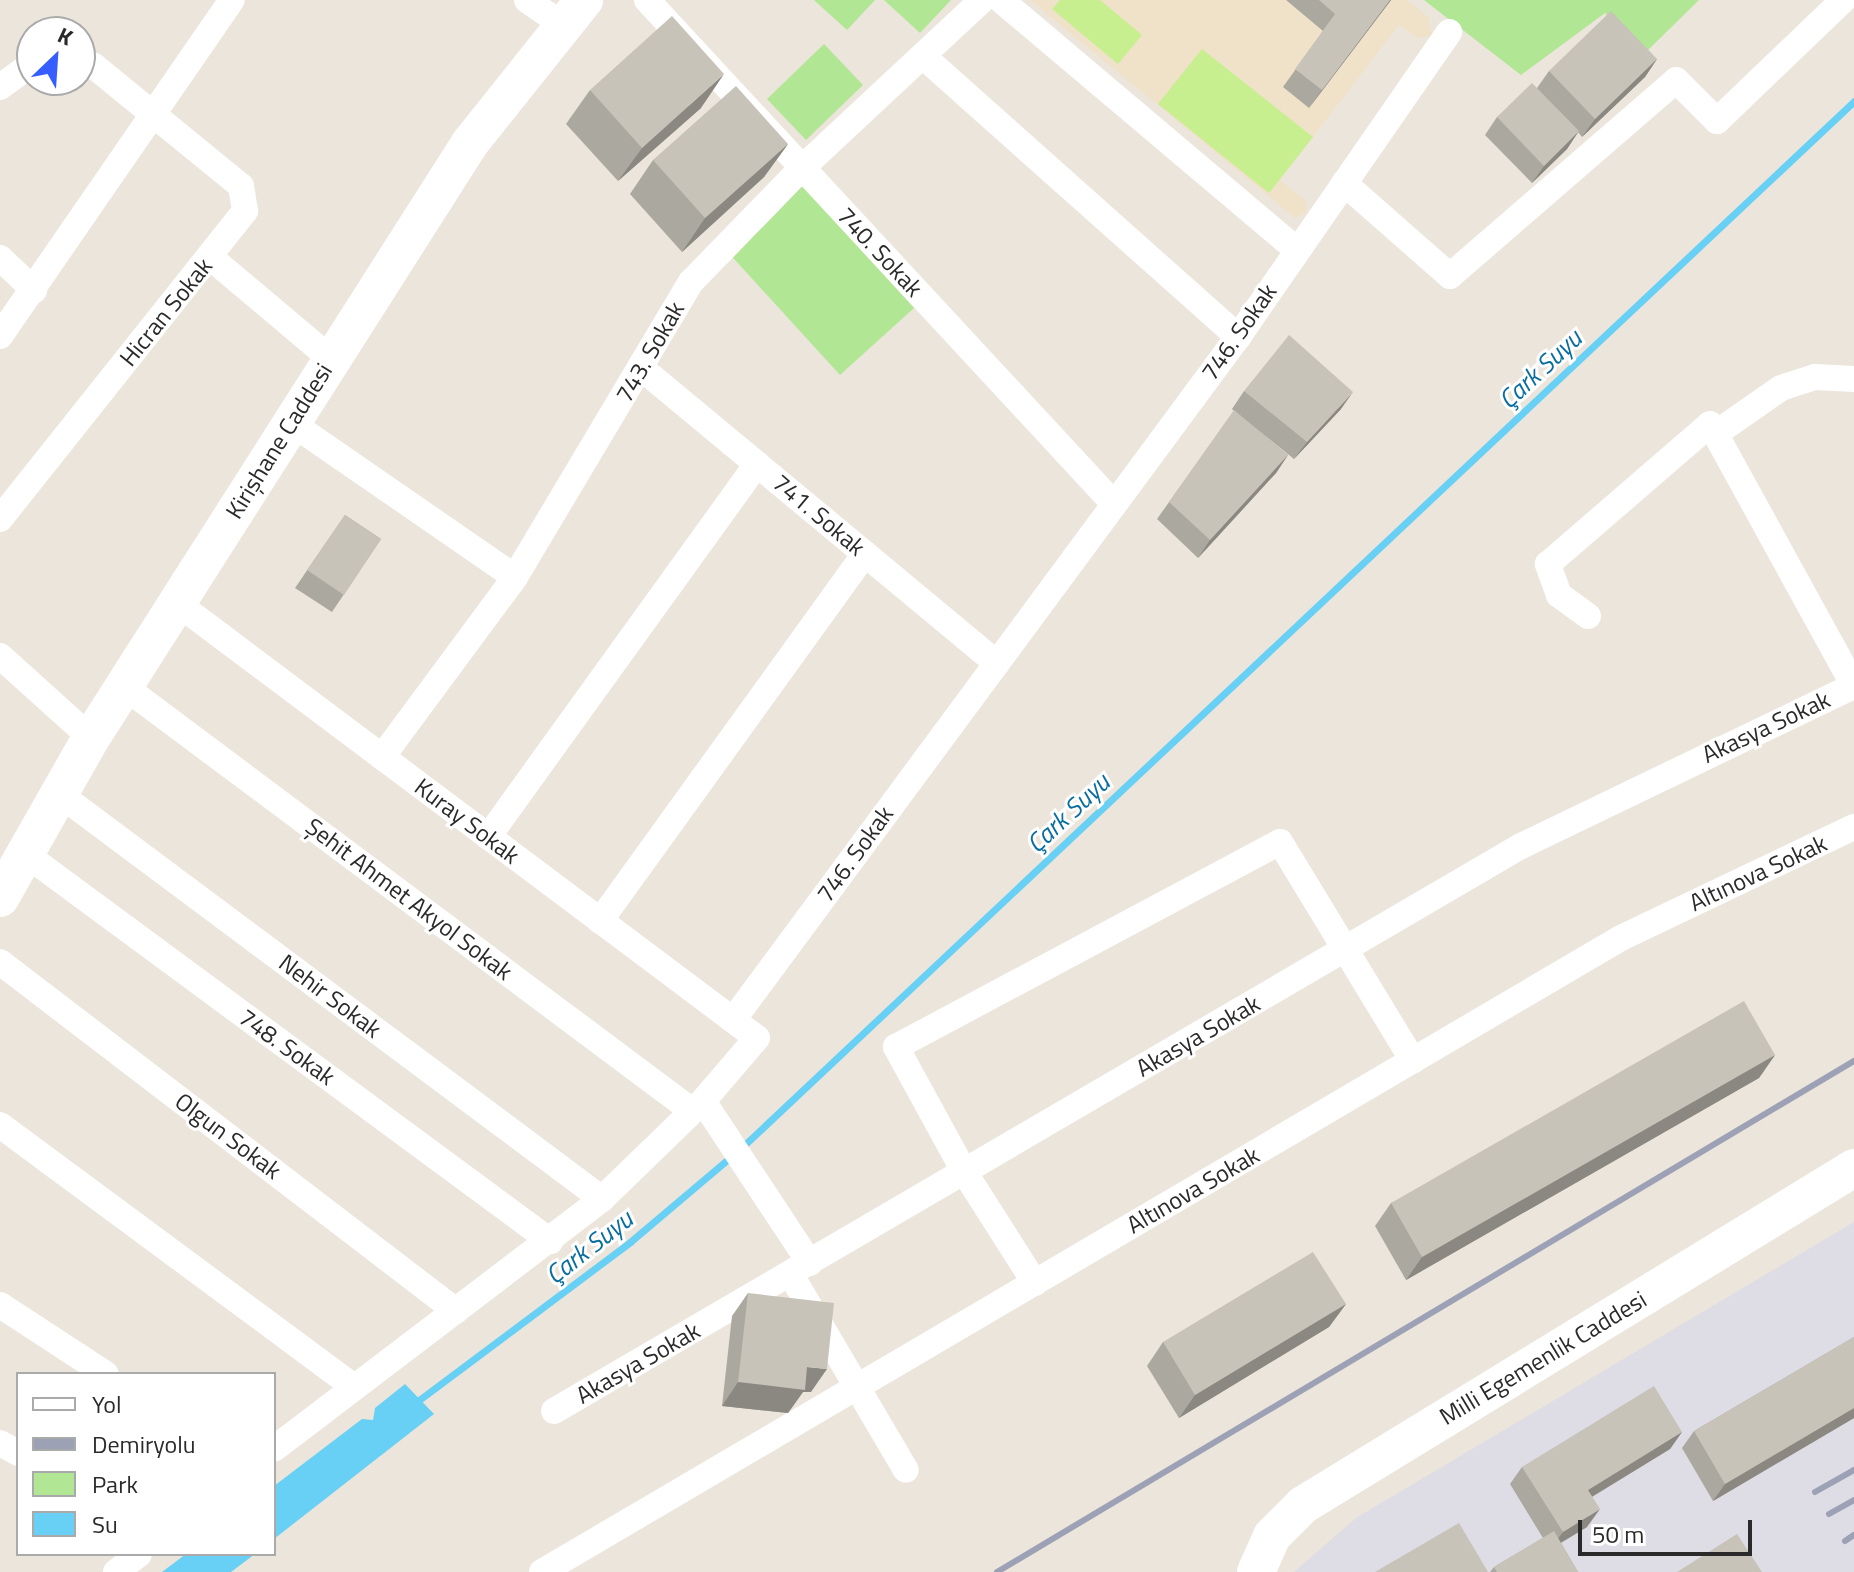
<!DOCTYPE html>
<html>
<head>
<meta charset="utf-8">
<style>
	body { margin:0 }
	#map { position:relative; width:1854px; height:1572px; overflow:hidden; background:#ece5db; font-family:"Titillium Web",sans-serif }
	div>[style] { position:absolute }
	.industrial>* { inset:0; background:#dedce4 }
	.education>* { inset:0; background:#efe2c9 }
	.green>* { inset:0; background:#b1e694 }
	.pitch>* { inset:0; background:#c7ee8f }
	.water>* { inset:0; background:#68d0f4 }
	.stream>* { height:7px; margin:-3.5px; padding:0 3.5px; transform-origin:3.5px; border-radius:3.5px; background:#68d0f4 }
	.street>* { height:26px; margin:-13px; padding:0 13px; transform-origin:13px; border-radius:13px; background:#fff }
	.secondary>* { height:38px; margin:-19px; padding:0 19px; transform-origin:19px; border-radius:19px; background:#fff }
	.rail>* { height:6px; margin:-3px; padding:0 3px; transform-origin:3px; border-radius:3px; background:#9da1b5 }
	.wall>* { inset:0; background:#aba89f }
	.shaded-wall>* { inset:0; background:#8b8882 }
	.building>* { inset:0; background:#c7c3b9 }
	span { translate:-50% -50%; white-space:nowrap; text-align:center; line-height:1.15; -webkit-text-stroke:6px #fff; paint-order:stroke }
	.street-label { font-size:24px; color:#2a2a2a }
	.water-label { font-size:26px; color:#076da0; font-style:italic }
	.legend { position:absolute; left:16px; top:1372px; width:260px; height:184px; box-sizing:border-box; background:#fff; border:2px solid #aaa; margin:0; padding:10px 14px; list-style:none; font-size:24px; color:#2a2a2a }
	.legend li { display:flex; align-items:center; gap:16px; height:40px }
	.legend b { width:40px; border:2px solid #aaa }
	.north { position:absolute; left:16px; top:16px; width:80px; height:80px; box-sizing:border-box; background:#fff; border:2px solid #aaa; border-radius:50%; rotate:25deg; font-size:22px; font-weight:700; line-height:32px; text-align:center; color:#2a2a2a }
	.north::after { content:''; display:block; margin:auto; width:28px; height:36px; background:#355dff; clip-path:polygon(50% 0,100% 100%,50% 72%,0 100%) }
	.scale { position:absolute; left:1578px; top:1520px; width:174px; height:36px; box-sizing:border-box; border:4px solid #2a2a2a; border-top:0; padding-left:10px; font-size:24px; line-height:28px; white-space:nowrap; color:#2a2a2a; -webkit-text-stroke:6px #fff; paint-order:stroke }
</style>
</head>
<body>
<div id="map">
	<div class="industrial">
		<div style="clip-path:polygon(1854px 1222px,1854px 1572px,1294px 1572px,1356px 1518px)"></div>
	</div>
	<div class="education">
		<div style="clip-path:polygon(1030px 0,1407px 0,1428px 17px,1432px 36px,1417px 38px,1399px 25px,1280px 180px,1307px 202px,1306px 212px,1295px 218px)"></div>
	</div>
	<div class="green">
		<div style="clip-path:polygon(814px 0,875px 0,847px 30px)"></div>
		<div style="clip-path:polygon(884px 0,951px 0,920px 33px)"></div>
		<div style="clip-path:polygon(1424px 0,1699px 0,1645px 53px,1605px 13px,1521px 75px)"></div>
		<div style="clip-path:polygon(824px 44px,863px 85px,806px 140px,767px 99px)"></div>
		<div style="clip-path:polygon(799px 182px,914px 308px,840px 375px,725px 249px)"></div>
	</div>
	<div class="pitch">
		<div style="clip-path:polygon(1060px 0,1100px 0,1142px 35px,1118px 64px,1052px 9px)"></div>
		<div style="clip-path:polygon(1202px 49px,1313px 137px,1269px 193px,1158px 104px)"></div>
	</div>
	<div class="water">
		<div style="clip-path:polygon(405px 1384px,434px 1414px,274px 1539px,274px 1486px,362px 1419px,373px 1420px,375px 1408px)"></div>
		<div style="clip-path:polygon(186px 1554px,255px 1554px,231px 1572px,162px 1572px)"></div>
	</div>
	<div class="stream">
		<div style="left:415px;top:1403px;width:269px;rotate:-36.8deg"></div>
		<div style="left:630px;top:1242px;width:143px;rotate:-40.2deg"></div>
		<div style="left:739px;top:1150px;width:1531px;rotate:-43.25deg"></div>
	</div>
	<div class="street">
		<div style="left:527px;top:0;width:44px;rotate:34.8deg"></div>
		<div style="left:647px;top:0;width:687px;rotate:47.18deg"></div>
		<div style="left:1001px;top:0;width:386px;rotate:40.2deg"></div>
		<div style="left:924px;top:57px;width:421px;rotate:41.7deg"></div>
		<div style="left:0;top:87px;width:39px;rotate:-36deg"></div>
		<div style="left:1344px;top:183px;width:141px;rotate:41.3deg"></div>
		<div style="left:1450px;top:276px;width:299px;rotate:-40.9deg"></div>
		<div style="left:1676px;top:80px;width:58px;rotate:45deg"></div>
		<div style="left:1717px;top:121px;width:175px;rotate:-43.8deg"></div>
		<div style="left:210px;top:257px;width:158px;rotate:40.1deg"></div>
		<div style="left:0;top:258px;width:47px;rotate:43.3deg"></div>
		<div style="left:0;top:336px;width:408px;rotate:-55.4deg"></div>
		<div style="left:640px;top:367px;width:464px;rotate:39.7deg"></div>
		<div style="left:290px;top:422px;width:273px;rotate:34.6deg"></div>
		<div style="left:1715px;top:434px;width:80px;rotate:-34.9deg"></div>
		<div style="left:1781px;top:388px;width:36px;rotate:-18deg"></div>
		<div style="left:1815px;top:377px;width:39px;rotate:3deg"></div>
		<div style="left:0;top:519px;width:394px;rotate:-51.5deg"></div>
		<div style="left:245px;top:211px;width:25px;rotate:-99deg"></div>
		<div style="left:241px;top:186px;width:190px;rotate:-140.8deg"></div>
		<div style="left:94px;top:66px;width:15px;rotate:-160deg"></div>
		<div style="left:177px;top:603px;width:725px;rotate:36.87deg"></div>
		<div style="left:757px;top:1038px;width:83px;rotate:130.6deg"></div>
		<div style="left:703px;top:1101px;width:141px;rotate:135.9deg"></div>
		<div style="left:602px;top:1199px;width:412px;rotate:142.7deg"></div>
		<div style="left:1588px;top:616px;width:36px;rotate:-144deg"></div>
		<div style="left:1559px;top:595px;width:33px;rotate:-110deg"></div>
		<div style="left:1548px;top:564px;width:214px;rotate:-40.8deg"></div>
		<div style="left:1710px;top:424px;width:299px;rotate:61.2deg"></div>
		<div style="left:0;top:656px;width:122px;rotate:42deg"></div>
		<div style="left:126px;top:688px;width:705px;rotate:36.76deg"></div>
		<div style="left:382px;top:757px;width:224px;rotate:-53.5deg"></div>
		<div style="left:515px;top:577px;width:344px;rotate:-59.2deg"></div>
		<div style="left:691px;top:282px;width:159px;rotate:-45.8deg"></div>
		<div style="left:802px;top:168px;width:246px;rotate:-43deg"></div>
		<div style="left:58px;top:793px;width:679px;rotate:36.73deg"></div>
		<div style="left:488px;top:837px;width:460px;rotate:-54.2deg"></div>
		<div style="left:24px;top:853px;width:654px;rotate:36.41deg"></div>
		<div style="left:600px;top:921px;width:453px;rotate:-54.2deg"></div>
		<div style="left:0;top:962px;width:574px;rotate:37.43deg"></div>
		<div style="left:733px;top:1020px;width:849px;rotate:-53.52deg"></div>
		<div style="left:1238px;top:337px;width:371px;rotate:-55.3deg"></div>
		<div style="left:703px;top:1101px;width:194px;rotate:56.6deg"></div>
		<div style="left:0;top:1125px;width:437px;rotate:36.5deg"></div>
		<div style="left:791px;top:1275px;width:226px;rotate:59.5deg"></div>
		<div style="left:1035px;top:1283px;width:130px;rotate:-122.5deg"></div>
		<div style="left:965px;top:1173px;width:144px;rotate:-118.7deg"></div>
		<div style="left:896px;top:1047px;width:435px;rotate:-28.1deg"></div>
		<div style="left:1280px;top:842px;width:256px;rotate:58.7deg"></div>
		<div style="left:0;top:1305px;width:126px;rotate:33.1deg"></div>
		<div style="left:554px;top:1411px;width:1120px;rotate:-30.3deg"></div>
		<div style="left:1521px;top:846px;width:369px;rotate:-25.7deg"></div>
		<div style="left:0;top:1443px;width:21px;rotate:29deg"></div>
		<div style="left:116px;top:1572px;width:29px;rotate:-38deg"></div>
		<div style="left:542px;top:1572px;width:1251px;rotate:-30.44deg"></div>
		<div style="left:1621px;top:938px;width:258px;rotate:-25.5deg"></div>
	</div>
	<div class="secondary">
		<div style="left:0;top:898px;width:184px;rotate:-60.4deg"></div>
		<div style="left:91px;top:738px;width:705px;rotate:-57.5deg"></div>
		<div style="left:470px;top:143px;width:183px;rotate:-51.4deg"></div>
		<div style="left:1256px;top:1572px;width:39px;rotate:-66deg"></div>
		<div style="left:1272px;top:1536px;width:44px;rotate:-45deg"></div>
		<div style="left:1303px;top:1505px;width:646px;rotate:-31.45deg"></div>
	</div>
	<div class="rail">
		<div style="left:1815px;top:1492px;width:45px;rotate:-29.4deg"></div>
		<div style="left:1829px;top:1514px;width:29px;rotate:-29deg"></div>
		<div style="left:1845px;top:1541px;width:11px;rotate:-34deg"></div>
		<div style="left:997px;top:1572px;width:998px;rotate:-30.81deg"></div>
	</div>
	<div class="wall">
		<div style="clip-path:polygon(1286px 0,1391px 0,1309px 108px,1283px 87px,1323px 31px)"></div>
		<div style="clip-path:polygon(1657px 59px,1645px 77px,1582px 137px,1578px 132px,1567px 149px,1532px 183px,1485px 135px,1497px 117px,1537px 88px,1549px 71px)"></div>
		<div style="clip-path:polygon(590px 90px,701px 108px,618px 181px,566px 124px)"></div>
		<div style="clip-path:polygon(788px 144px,764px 177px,682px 252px,630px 194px,653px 160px)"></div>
		<div style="clip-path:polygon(1244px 391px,1341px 409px,1294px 459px,1247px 421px,1288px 455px,1276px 473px,1198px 558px,1157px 519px,1234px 411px,1232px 409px)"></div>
		<div style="clip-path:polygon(345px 515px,381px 539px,332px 612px,295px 588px)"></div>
		<div style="clip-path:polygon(1775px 1055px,1759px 1078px,1406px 1280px,1375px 1226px,1391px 1203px)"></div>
		<div style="clip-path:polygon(748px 1293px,811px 1392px,803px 1392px,788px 1413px,722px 1406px,732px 1316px)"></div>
		<div style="clip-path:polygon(1346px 1304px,1329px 1327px,1179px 1418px,1147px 1366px,1163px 1342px)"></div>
		<div style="clip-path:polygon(1854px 1337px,1854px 1418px,1713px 1501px,1682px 1448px,1694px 1431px)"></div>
		<div style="clip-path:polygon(1682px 1432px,1670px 1449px,1592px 1497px,1587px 1527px,1561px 1543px,1578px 1572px,1490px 1572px,1494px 1567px,1543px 1538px,1510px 1484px,1522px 1467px)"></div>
	</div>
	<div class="shaded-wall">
		<div style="clip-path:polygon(1390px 0,1391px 0,1309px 108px,1322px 90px)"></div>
		<div style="clip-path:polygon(1657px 59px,1645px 77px,1582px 137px,1595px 119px)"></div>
		<div style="clip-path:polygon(724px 74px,701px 108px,618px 181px,642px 148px)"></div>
		<div style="clip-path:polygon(1579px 131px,1567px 149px,1532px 183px,1544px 166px)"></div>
		<div style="clip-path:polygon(788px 144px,764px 177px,682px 252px,705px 218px)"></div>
		<div style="clip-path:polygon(1353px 392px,1341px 409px,1294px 459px,1307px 442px)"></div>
		<div style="clip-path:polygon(1288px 455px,1276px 473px,1198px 558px,1210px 540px)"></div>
		<div style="clip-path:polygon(1775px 1055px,1759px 1078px,1406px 1280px,1422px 1257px)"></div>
		<div style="clip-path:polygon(1346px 1304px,1329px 1327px,1179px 1418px,1195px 1395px)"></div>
		<div style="clip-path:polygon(807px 1367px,827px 1369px,811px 1392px,803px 1392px,788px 1413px,722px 1406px,738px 1382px)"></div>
		<div style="clip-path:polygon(1854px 1408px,1854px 1418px,1713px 1501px,1725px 1484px)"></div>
		<div style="clip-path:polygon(1682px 1432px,1670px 1449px,1575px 1507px,1588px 1490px)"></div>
		<div style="clip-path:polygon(1600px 1509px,1587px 1527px,1550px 1549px,1563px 1532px)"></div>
	</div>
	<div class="building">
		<div style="clip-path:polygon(1319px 0,1390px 0,1322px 90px,1295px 69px,1335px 14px)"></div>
		<div style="clip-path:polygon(1611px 11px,1657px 59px,1595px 119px,1549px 71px)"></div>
		<div style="clip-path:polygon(672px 16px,724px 74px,642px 148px,590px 90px)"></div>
		<div style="clip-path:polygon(1532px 83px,1579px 131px,1544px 166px,1497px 117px)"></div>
		<div style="clip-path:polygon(736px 86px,788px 144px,705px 218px,653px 160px)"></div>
		<div style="clip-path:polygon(1289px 335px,1353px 392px,1307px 442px,1244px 391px)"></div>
		<div style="clip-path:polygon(1234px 410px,1288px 455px,1210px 540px,1169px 502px)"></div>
		<div style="clip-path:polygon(345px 515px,381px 539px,344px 595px,307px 570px)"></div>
		<div style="clip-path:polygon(1744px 1001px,1775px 1055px,1422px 1257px,1391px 1203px)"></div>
		<div style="clip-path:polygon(1313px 1252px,1346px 1304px,1195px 1395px,1163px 1342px)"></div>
		<div style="clip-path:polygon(748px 1293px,834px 1303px,827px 1369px,807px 1367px,805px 1390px,738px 1382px)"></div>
		<div style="clip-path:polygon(1854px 1337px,1854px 1408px,1725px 1484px,1694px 1431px)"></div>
		<div style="clip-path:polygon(1654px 1386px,1682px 1432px,1588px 1490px,1600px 1509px,1563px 1532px,1522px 1467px)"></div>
		<div style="clip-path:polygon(1459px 1523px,1488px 1572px,1375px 1572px)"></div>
		<div style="clip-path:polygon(1554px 1531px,1578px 1572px,1497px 1572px,1494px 1567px)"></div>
		<div style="clip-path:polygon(1737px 1534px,1762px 1572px,1677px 1572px)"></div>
	</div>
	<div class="street-label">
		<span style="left:880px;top:252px;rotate:47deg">740. Sokak</span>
		<span style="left:166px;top:312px;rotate:-51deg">Hicran Sokak</span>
		<span style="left:1239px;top:332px;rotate:-55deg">746. Sokak</span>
		<span style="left:650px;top:352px;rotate:-60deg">743. Sokak</span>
		<span style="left:279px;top:441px;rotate:-58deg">Kirişhane Caddesi</span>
		<span style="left:819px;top:515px;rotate:40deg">741. Sokak</span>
		<span style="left:1766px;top:727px;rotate:-25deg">Akasya Sokak</span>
		<span style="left:467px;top:821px;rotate:37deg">Kuray Sokak</span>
		<span style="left:855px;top:854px;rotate:-54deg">746. Sokak</span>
		<span style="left:1758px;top:873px;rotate:-25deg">Altınova Sokak</span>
		<span style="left:409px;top:899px;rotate:37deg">Şehit Ahmet Akyol Sokak</span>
		<span style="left:330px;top:996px;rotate:37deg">Nehir Sokak</span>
		<span style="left:1198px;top:1036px;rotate:-30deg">Akasya Sokak</span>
		<span style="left:287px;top:1047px;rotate:36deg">748. Sokak</span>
		<span style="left:228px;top:1136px;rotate:37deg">Olgun Sokak</span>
		<span style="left:1193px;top:1190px;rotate:-30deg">Altınova Sokak</span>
		<span style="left:1543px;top:1358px;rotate:-31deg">Milli Egemenlik Caddesi</span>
		<span style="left:638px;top:1363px;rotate:-30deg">Akasya Sokak</span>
	</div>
	<div class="water-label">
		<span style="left:1540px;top:369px;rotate:-43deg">Çark Suyu</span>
		<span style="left:1068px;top:813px;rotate:-43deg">Çark Suyu</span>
		<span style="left:589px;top:1247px;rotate:-38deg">Çark Suyu</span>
	</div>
	<ul class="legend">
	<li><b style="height:10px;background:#fff"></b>Yol</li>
	<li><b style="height:10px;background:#9da1b5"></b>Demiryolu</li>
	<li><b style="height:22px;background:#b1e694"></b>Park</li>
	<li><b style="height:22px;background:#68d0f4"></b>Su</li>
	</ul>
	<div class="north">K</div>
	<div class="scale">50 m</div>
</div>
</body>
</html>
